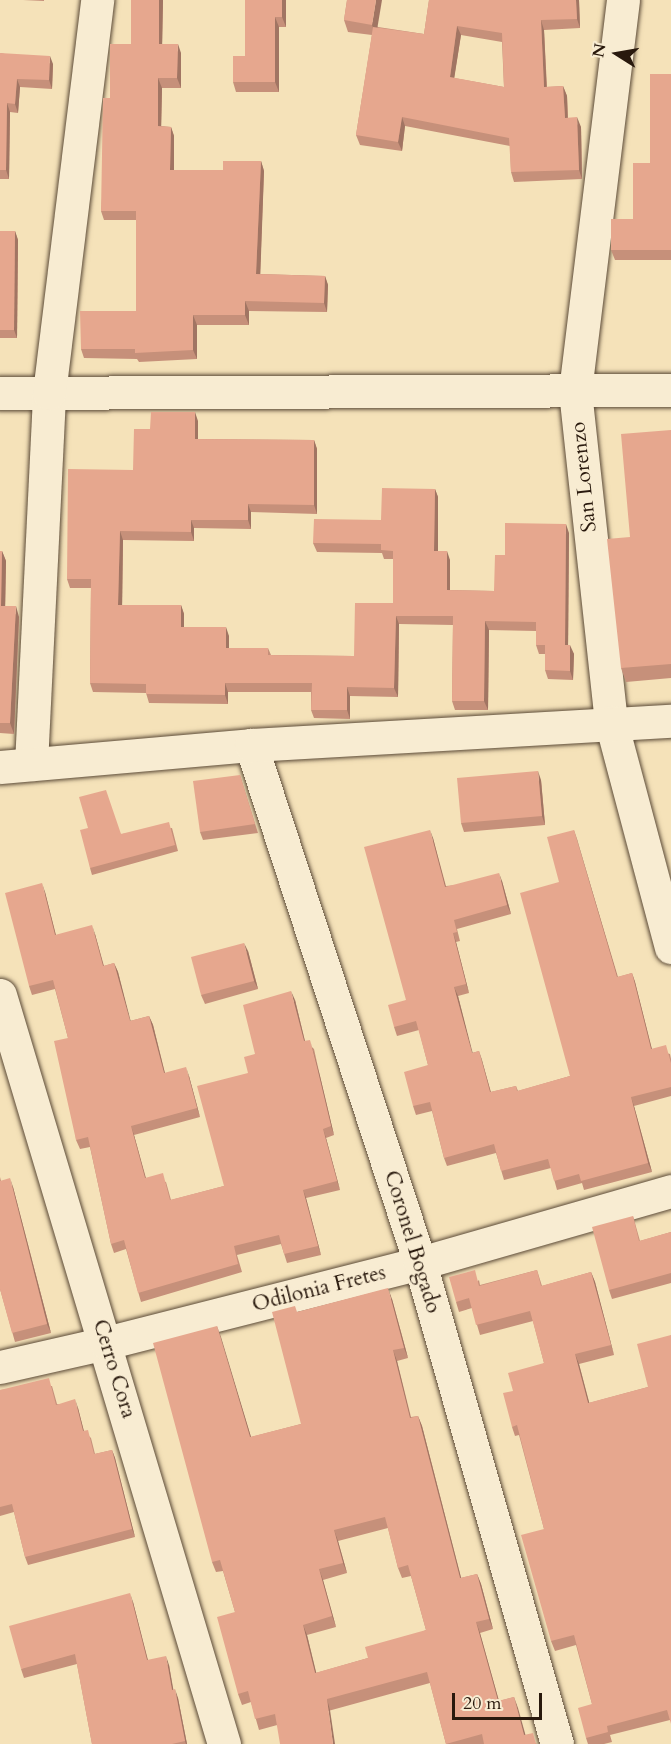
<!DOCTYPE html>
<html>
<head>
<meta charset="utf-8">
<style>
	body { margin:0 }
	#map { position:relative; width:671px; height:1744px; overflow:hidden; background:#f5e2b9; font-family:Cardo,serif }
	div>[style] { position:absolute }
	.roads { filter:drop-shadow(0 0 2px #5c4b38) drop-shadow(0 0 2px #5c4b38) }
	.street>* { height:33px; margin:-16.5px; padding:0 16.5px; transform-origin:16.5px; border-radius:16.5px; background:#f8ecd2 }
	.wall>* { inset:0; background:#c6907a }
	.shaded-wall>* { inset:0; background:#a17563 }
	.building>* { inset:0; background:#e6a78e }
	span { translate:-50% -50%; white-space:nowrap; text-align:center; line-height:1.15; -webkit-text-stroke:4.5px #f8ecd2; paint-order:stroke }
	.street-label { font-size:21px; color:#29190d }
	.north { position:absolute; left:587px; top:24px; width:60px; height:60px; -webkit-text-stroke:4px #f8ecd2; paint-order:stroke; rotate:281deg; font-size:16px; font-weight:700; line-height:24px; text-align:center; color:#29190d }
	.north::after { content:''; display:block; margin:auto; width:21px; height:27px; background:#29190d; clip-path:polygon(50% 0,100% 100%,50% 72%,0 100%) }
	.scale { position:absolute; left:452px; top:1693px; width:90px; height:27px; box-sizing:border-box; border:3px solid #29190d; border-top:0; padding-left:8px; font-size:18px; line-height:21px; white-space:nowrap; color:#29190d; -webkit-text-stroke:4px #f8ecd2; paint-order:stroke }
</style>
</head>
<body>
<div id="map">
	<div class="roads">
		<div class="street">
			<div style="left:623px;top:0;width:394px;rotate:97deg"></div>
			<div style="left:575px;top:391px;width:333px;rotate:83.8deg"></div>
			<div style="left:611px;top:722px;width:233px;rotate:75.1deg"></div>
			<div style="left:0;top:393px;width:671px;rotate:-0.26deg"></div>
			<div style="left:251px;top:745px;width:545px;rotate:71.93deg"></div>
			<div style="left:420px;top:1263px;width:500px;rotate:74.1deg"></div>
			<div style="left:31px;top:764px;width:371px;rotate:-87.2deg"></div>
			<div style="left:49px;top:393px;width:396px;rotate:-83deg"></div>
			<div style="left:0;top:767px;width:252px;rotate:-5deg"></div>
			<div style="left:251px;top:745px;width:421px;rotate:-3.3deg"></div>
			<div style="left:0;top:995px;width:782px;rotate:73.35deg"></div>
			<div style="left:0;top:1367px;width:109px;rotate:-12.8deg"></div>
			<div style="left:106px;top:1343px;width:324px;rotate:-14.3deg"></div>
			<div style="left:420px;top:1263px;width:261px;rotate:-16deg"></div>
		</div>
	</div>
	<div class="wall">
		<div style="clip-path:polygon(23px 0,44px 0,44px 1px)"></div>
		<div style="clip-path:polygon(131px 0,163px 0,162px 44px,181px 53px,181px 88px,162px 88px,161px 126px,171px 127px,174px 136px,174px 170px,223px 170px,261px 161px,264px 171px,260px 274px,325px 276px,328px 285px,327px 312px,249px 311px,249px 325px,197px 325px,197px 359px,139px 362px,137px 359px,84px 358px,81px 349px,136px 311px,136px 220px,104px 220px,101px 211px,110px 98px,131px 44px)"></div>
		<div style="clip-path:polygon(286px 0,286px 27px,279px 27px,279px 92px,236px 92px,233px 82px,245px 56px)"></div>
		<div style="clip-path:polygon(evenodd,347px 0,378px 27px,424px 34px,429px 0,579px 0,580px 28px,544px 30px,547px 87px,563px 86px,567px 96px,568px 118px,581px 127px,582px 179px,514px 182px,511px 172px,510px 146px,405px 126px,402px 151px,360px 145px,356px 135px,372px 35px,348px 32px,344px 20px,347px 0,461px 35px,502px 42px,504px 87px,454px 78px,461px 35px)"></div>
		<div style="clip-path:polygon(0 53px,53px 64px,52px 89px,20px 87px,18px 113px,10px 112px,9px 179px,0 179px)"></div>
		<div style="clip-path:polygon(671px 74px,671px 260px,615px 260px,611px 250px,633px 219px,650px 163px)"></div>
		<div style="clip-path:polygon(0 231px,15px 231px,18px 240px,17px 338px,0 338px)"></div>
		<div style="clip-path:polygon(198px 421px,198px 439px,314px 440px,317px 449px,317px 514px,251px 512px,251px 529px,194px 528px,194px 541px,123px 540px,122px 605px,181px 605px,184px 614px,184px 627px,229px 636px,229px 648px,268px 648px,271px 655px,354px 656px,393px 603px,393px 559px,384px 559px,382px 553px,317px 552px,313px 543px,381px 520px,435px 489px,438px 497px,438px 551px,450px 560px,450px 590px,494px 591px,505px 555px,569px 533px,568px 645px,574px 654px,573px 680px,548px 679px,545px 670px,545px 654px,539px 654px,536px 645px,536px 631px,489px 630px,488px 710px,455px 710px,452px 701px,453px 625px,399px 624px,398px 697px,350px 696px,350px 719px,314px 718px,311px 710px,311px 692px,228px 692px,228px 704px,149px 703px,146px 693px,93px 692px,90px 683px,91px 588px,70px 588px,67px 579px,133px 470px,150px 429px)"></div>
		<div style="clip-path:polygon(671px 430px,671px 678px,626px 682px,621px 668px)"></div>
		<div style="clip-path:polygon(0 551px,2px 551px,6px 561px,5px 606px,19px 617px,14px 734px,0 733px)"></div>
		<div style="clip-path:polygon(240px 775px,258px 833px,203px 840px,200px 832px)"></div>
		<div style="clip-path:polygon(541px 780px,545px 825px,464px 832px,461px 823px)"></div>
		<div style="clip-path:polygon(88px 828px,122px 834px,172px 828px,178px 851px,92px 875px,90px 868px)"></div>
		<div style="clip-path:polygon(574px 830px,618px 977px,632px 973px,635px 982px,652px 1049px,670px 1054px,671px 1059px,671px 1096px,634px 1106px,652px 1172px,584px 1190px,582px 1183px,557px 1190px,551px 1168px,504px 1180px,496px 1153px,447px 1166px,444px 1158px,432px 1111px,416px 1115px,413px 1106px,428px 1065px,419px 1030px,397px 1036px,394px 1027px,406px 1000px,433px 838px,446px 886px,502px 881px,511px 914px,457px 929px,460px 941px,456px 942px,469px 993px,458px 996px,472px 1053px,479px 1051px,491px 1092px,516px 1086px,518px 1091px,570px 1076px,559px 882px)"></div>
		<div style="clip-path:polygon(45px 892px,56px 935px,95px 934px,104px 966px,114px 963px,118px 972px,130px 1021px,149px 1016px,153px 1025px,165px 1073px,189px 1076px,200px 1117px,134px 1135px,146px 1178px,166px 1182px,171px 1200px,224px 1186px,248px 1073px,255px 1054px,295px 1000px,305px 1041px,314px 1049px,320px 1076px,334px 1135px,326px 1138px,340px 1190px,306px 1198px,321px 1255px,287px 1263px,281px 1244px,237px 1255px,242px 1272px,141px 1302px,126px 1249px,114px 1253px,111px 1244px,90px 1147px,80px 1149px,76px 1140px,68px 1038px,55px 989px,32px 995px,29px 986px)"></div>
		<div style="clip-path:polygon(248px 951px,258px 989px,205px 1004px,201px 995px)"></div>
		<div style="clip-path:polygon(0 1177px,1px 1181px,13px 1187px,51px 1333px,15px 1342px,0 1289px)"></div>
		<div style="clip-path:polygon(633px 1216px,640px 1241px,671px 1232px,671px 1283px,612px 1299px,609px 1290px)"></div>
		<div style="clip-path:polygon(537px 1270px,542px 1286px,591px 1272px,595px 1282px,614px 1355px,579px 1364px,589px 1403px,648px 1387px,671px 1335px,670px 1720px,610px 1735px,612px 1742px,604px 1744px,588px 1744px,586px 1738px,592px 1704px,576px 1645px,555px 1651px,551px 1641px,544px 1529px,519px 1435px,515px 1436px,512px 1427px,513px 1391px,544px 1363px,533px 1321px,480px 1335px,472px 1308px,459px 1312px,456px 1302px,479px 1280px,480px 1285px)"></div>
		<div style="clip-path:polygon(evenodd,392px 1299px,408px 1358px,397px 1361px,411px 1417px,418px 1416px,422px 1426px,461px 1578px,477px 1574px,481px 1584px,493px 1629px,480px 1633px,499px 1701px,514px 1697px,525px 1735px,537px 1744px,446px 1744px,430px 1683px,259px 1730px,251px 1702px,242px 1705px,238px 1694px,235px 1612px,223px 1571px,216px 1572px,212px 1562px,217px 1326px,251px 1437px,301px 1424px,297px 1312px,392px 1299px,388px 1528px,398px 1568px,402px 1578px,411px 1576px,426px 1630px,368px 1658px,316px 1673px,307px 1635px,336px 1627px,323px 1580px,347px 1573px,338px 1541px,388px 1528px)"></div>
		<div style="clip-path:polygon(52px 1386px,57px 1404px,78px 1408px,84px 1431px,91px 1438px,95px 1454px,112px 1450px,115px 1458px,135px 1537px,28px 1565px,25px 1557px,14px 1512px,0 1516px,0 1390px)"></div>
		<div style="clip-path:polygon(133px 1602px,148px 1660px,169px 1665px,173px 1690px,178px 1698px,187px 1744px,91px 1744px,92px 1744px,77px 1664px,24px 1678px,21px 1669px)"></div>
	</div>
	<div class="shaded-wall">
		<div style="clip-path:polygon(159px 0,163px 0,162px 53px,159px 44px)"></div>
		<div style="clip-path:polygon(282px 0,286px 0,286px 27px,282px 17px)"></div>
		<div style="clip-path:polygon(376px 0,382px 0,376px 36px,372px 25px)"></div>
		<div style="clip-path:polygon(576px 0,579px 0,580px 28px,577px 19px)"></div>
		<div style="clip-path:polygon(275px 17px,279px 27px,279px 92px,275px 82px)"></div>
		<div style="clip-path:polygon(541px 20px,544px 30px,547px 96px,544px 87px)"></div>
		<div style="clip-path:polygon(457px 26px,461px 35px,453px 86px,450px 77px)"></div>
		<div style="clip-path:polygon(178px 44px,181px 53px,181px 88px,177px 78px)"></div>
		<div style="clip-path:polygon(50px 56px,53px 64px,52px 89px,49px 80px)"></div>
		<div style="clip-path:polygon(158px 78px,162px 88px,161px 136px,158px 126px)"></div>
		<div style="clip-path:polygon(17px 79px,20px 87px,18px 113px,15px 104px)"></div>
		<div style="clip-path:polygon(563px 86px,567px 96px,568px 127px,565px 118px)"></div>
		<div style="clip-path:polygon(7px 103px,10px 112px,9px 179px,6px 170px)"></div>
		<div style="clip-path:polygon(402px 117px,405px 126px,402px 151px,398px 142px)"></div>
		<div style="clip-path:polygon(577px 117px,581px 127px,582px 179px,579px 170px)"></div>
		<div style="clip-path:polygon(171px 127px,174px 136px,174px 179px,170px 170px)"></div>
		<div style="clip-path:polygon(261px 161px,264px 171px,260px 283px,256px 274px)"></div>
		<div style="clip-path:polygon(15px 231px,18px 240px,17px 338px,14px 330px)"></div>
		<div style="clip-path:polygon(325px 276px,328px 285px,327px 312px,324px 303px)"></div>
		<div style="clip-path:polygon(245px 301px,249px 311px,249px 325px,245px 315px)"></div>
		<div style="clip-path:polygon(193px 315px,197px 325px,197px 359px,193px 350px)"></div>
		<div style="clip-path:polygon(195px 412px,198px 421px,198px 447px,195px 439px)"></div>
		<div style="clip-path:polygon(314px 440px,317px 449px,317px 514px,314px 505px)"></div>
		<div style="clip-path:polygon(435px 489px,438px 497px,438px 560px,434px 551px)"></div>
		<div style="clip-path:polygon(248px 504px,251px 512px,251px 529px,248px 520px)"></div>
		<div style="clip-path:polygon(191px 520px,194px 528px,194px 541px,191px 532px)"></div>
		<div style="clip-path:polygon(566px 524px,569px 533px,568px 654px,565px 645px)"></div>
		<div style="clip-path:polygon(120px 531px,123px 540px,122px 614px,118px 605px)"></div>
		<div style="clip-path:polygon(2px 551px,6px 561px,5px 617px,1px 606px)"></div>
		<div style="clip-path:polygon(447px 551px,450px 560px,450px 599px,447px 590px)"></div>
		<div style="clip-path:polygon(181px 605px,184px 614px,184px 636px,181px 627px)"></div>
		<div style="clip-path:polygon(16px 606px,19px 617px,14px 734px,10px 723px)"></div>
		<div style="clip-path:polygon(396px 616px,399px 624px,398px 697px,394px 688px)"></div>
		<div style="clip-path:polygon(485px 621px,489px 630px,488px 710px,484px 701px)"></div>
		<div style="clip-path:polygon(226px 627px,229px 636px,229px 657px,226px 648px)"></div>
		<div style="clip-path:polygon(570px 645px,574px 654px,573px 680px,570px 671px)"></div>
		<div style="clip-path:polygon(225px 683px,228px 692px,228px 704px,225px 695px)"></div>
		<div style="clip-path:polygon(347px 687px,350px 696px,350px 719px,347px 710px)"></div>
		<div style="clip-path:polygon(538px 771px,541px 780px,545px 825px,542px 816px)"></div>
		<div style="clip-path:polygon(430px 830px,433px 838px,448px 896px,445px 887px)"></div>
		<div style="clip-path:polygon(574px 830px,577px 839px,620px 986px,617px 977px)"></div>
		<div style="clip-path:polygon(499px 873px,502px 881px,511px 914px,507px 905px)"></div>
		<div style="clip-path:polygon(42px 883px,45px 892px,58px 944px,55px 935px)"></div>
		<div style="clip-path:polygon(92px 925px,95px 934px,106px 975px,103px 966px)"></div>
		<div style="clip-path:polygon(453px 933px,456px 942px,469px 993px,466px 984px)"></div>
		<div style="clip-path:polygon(244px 943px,248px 951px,258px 989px,254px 981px)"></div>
		<div style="clip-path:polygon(114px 963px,118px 972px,133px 1030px,130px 1021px)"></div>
		<div style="clip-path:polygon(632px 973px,635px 982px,654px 1058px,651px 1049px)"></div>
		<div style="clip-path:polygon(454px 987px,458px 996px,475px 1062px,472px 1053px)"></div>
		<div style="clip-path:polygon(291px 991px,295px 1000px,307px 1050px,304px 1041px)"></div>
		<div style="clip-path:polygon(149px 1016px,153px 1025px,167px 1082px,164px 1073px)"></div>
		<div style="clip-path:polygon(310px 1040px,320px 1076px,334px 1135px,331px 1126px)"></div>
		<div style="clip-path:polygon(479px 1051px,482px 1060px,493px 1101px,490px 1092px)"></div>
		<div style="clip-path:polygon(186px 1067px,189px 1076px,200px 1117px,197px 1108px)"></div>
		<div style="clip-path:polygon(631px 1097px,634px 1106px,652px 1172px,648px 1163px)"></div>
		<div style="clip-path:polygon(131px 1126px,134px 1135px,148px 1187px,145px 1178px)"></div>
		<div style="clip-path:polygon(323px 1129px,326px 1138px,340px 1190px,337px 1181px)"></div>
		<div style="clip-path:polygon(10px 1178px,13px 1187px,51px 1333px,47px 1324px)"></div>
		<div style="clip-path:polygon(303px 1190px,306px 1198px,321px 1255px,318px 1246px)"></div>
		<div style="clip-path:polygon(591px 1272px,595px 1282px,614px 1355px,611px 1345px)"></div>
		<div style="clip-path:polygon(388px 1288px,392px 1299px,408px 1358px,404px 1348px)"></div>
		<div style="clip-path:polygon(217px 1326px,221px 1337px,254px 1447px,250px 1437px)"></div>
		<div style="clip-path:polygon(393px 1350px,397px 1361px,413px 1428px,410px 1418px)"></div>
		<div style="clip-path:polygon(575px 1354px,579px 1364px,592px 1413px,588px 1403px)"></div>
		<div style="clip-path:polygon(75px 1399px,78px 1408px,86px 1440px,83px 1431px)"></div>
		<div style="clip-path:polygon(418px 1416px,422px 1426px,464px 1589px,460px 1578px)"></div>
		<div style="clip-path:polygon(112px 1450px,115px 1458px,135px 1537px,132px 1529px)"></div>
		<div style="clip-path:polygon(334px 1530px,338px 1541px,347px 1573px,343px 1563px)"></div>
		<div style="clip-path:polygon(319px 1569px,323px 1580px,336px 1627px,332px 1616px)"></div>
		<div style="clip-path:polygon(477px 1574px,481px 1584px,493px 1629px,489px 1619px)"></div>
		<div style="clip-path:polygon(130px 1593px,133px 1602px,150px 1669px,147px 1660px)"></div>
		<div style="clip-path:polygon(476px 1622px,480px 1633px,502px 1712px,498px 1701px)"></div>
		<div style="clip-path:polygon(303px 1625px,307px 1635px,319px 1684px,315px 1673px)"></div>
		<div style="clip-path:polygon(166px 1656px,169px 1665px,175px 1699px,172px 1690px)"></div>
		<div style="clip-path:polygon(175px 1689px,178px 1698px,187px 1744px,186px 1744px,185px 1741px)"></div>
		<div style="clip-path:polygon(514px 1697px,518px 1708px,528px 1744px,524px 1735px)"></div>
		<div style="clip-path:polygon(327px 1699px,330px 1710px,335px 1744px,333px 1744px)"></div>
	</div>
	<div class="building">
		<div style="clip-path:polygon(131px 0,159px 0,159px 44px,178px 44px,177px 78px,158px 78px,158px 126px,171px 127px,170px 170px,223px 170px,223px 161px,261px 161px,256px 274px,325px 276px,324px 303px,245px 301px,245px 315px,193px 315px,193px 350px,135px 353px,135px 349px,81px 349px,80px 311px,136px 311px,136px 211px,101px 211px,103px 98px,110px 98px,110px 44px,131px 44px)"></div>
		<div style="clip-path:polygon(245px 0,282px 0,282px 17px,275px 17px,275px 82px,233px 82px,233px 56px,245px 56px)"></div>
		<div style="clip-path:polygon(347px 0,376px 0,372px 25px,344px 20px)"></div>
		<div style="clip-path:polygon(evenodd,429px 0,576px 0,577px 19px,541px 20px,544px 87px,563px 86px,565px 118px,577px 117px,579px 170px,511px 172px,509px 138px,402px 117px,398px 142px,356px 135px,373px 27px,424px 34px,429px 0,457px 26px,502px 33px,504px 87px,450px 77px,457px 26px)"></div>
		<div style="clip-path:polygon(0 53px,50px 56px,49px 80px,17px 79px,15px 104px,7px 103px,6px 170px,0 170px)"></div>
		<div style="clip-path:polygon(650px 74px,671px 74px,671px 250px,611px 250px,611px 219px,633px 219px,633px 163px,650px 163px)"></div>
		<div style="clip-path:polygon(0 231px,15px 231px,14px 330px,0 330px)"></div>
		<div style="clip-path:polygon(151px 412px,195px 412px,195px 439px,314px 440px,314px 505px,248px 504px,248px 520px,191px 520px,191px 532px,120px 531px,118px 605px,181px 605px,181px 627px,226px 627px,226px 648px,268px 648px,268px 655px,354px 656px,355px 603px,393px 603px,393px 551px,381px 550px,381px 544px,313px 543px,314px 519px,381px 520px,382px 488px,435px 489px,434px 551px,447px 551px,447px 590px,494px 591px,495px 555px,505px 555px,505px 523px,566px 524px,565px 645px,556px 645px,570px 645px,570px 671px,545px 670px,545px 645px,536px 645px,536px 622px,485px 621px,484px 701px,452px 701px,453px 616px,396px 616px,394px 688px,347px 687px,347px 710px,311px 710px,312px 683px,225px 683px,225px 695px,146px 694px,146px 684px,90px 683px,91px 579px,67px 579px,68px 469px,133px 470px,134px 429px,150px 429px)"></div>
		<div style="clip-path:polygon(671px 430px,671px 664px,621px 668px,607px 539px,630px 537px,621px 434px)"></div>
		<div style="clip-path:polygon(0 551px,2px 551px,1px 606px,16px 606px,10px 723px,0 723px)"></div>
		<div style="clip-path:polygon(538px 771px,542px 816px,461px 823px,457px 778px)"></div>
		<div style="clip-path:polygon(240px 775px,255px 824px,200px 832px,193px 781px)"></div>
		<div style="clip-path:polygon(106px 790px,121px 834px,169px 822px,175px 845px,90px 868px,80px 830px,88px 828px,79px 797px)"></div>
		<div style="clip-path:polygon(430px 830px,445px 887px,499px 873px,507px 905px,454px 920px,457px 932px,453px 933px,466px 984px,454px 987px,472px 1053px,479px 1051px,490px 1092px,516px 1086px,517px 1091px,570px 1076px,520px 893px,559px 882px,547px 837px,574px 830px,617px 977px,632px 973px,651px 1049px,666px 1045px,671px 1063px,671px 1087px,631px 1097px,648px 1163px,581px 1181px,579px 1174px,554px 1181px,548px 1159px,501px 1171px,494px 1144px,444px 1158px,430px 1102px,413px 1106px,404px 1072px,428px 1065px,416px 1021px,394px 1027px,388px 1005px,406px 1000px,364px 847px)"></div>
		<div style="clip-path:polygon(42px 883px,55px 935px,92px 925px,103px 966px,114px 963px,130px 1021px,149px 1016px,164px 1073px,186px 1067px,197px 1108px,131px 1126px,145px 1178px,163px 1173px,170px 1200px,224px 1186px,197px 1086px,248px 1073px,244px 1057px,255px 1054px,243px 1005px,291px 991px,304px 1041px,310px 1040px,317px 1067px,331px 1126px,323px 1129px,337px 1181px,303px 1190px,318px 1246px,284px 1254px,279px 1235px,234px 1246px,238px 1264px,138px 1293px,124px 1240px,111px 1244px,88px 1137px,76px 1140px,54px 1041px,68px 1038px,53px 980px,29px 986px,5px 893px)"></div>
		<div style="clip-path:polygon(244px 943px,254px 981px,201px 995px,191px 957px)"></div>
		<div style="clip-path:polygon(10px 1178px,47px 1324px,12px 1333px,0 1289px,0 1181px)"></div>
		<div style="clip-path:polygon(633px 1216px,639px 1241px,671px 1232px,671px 1273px,609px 1290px,592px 1227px)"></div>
		<div style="clip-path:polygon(475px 1270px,479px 1286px,537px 1270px,541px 1286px,591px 1272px,611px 1345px,575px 1354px,588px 1403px,648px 1387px,637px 1344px,671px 1335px,671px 1724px,667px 1710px,607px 1726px,608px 1732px,586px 1738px,578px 1708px,592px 1704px,574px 1635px,551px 1641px,521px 1535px,544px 1529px,517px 1425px,512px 1427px,503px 1393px,513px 1391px,508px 1373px,544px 1363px,530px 1311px,476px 1325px,469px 1298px,456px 1302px,449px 1277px)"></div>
		<div style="clip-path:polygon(evenodd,388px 1288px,404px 1348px,393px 1350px,410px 1418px,418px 1416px,460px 1578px,477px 1574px,489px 1619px,476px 1622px,498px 1701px,514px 1697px,524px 1735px,533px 1733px,536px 1744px,484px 1744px,482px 1734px,446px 1744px,427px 1672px,327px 1699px,333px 1744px,280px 1744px,275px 1714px,255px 1719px,248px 1691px,238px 1694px,217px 1617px,235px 1612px,220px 1560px,212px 1562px,153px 1343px,217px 1326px,250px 1437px,301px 1424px,272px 1312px,295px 1306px,297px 1312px,388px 1288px,385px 1517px,398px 1568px,408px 1565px,426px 1630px,365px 1647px,368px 1658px,315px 1673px,303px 1625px,332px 1616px,319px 1569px,343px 1563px,334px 1530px,385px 1517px)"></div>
		<div style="clip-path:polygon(49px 1378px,56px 1405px,75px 1399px,83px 1431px,88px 1430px,94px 1454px,112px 1450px,132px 1529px,25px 1557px,12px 1504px,0 1507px,0 1390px)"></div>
		<div style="clip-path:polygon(130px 1593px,147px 1660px,166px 1656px,172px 1690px,175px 1689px,185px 1741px,172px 1744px,91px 1744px,92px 1744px,75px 1654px,21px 1669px,9px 1626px)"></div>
	</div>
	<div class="street-label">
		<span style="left:584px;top:477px;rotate:-96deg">San Lorenzo</span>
		<span style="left:412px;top:1242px;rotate:73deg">Coronel Bogado</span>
		<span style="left:319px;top:1289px;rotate:-14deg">Odilonia Fretes</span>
		<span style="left:114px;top:1369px;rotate:73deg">Cerro Cora</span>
	</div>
	<div class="north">N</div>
	<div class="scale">20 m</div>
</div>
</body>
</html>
